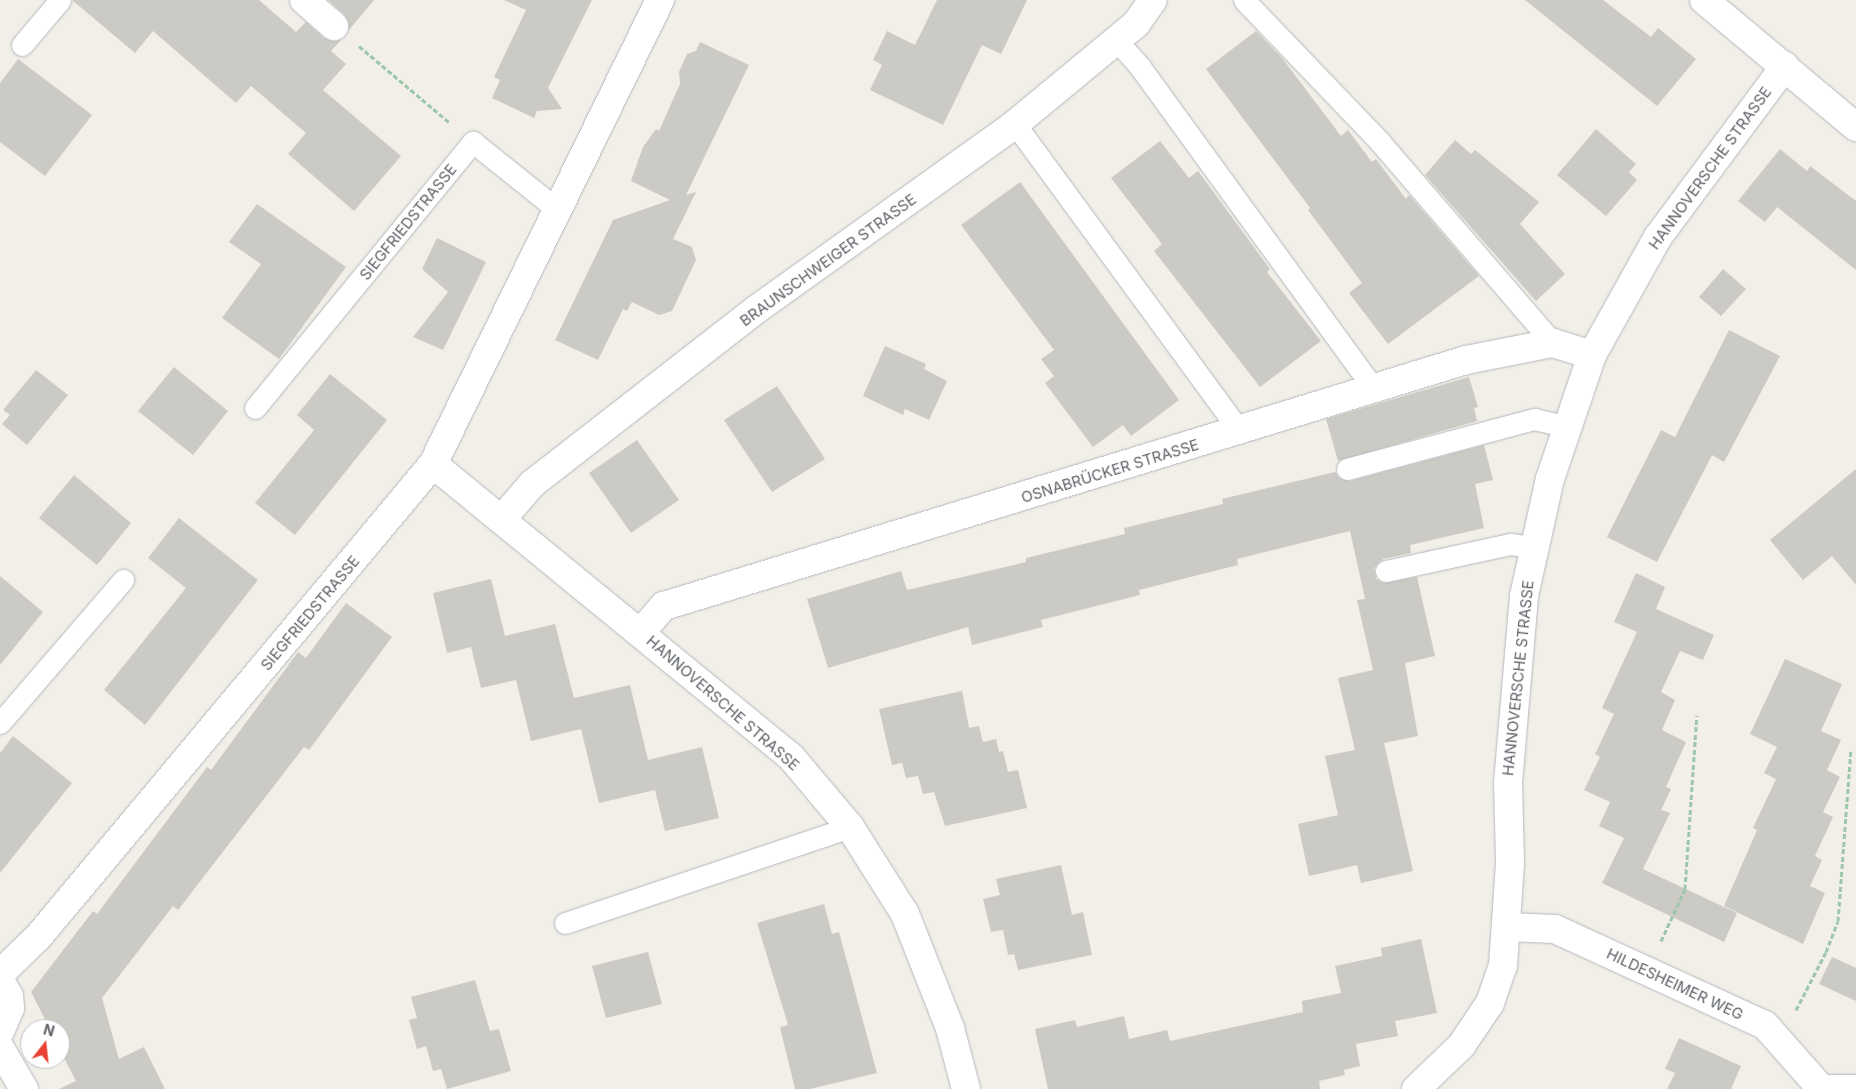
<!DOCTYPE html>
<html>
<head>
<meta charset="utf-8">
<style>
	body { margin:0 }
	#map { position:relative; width:1856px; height:1089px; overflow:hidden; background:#f1efe8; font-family:Inter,sans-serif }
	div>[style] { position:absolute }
	.building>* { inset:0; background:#cccac5 }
	.path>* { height:3px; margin-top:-1.5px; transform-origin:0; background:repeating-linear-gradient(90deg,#9cc7a9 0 5px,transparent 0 7.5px) }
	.roads { filter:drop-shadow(0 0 1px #b5b8bc) drop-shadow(0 0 1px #b5b8bc) }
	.service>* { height:21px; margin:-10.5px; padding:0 10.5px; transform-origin:10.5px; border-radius:10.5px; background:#fff }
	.minor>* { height:28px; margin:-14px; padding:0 14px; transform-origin:14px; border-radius:14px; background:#fff }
	.tertiary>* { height:28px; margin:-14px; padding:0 14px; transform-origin:14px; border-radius:14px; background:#fff }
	span { translate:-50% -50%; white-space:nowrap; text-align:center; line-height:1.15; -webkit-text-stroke:4px #fff; paint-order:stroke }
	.street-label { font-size:15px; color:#5f6368 }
	.north { position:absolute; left:20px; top:1019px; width:50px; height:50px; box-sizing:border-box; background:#fff; border:1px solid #bfc1c3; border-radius:50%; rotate:16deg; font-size:14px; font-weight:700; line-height:20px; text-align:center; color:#5f6368 }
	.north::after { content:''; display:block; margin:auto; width:18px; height:22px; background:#ea4335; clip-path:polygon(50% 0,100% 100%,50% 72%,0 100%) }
</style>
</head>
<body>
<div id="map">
	<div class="building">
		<div style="clip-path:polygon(72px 0,259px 0,296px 32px,306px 22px,324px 38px,332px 41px,341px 40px,331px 51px,346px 64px,323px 90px,401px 156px,354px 211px,288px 154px,306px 133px,251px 86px,236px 103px,153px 31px,135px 53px)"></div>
		<div style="clip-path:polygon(328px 0,374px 0,349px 30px,345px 15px)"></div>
		<div style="clip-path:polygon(504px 0,592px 0,548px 88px,562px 109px,537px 111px,534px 118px,492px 98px,500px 80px,494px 77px,526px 10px)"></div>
		<div style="clip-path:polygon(937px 0,1027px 0,1001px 54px,982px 45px,943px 125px,870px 90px,882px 65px,873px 60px,887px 31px,915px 45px)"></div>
		<div style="clip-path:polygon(1525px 0,1603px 0,1651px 37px,1658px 28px,1696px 59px,1657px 106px)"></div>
		<div style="clip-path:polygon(1256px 31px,1282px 58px,1341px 136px,1348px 130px,1372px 162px,1376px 159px,1406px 199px,1409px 195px,1479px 276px,1388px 344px,1349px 293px,1362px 283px,1308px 210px,1310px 208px,1206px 69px)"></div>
		<div style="clip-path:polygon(700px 42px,749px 65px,686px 195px,696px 192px,673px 239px,692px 247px,696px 260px,672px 311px,659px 315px,632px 302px,627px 311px,623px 309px,598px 360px,555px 340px,613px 220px,670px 200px,631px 181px,643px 147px,656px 129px,659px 131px,680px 84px,679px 72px,687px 54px,696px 51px)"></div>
		<div style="clip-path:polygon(18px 59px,92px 115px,45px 176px,0 142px,0 83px)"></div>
		<div style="clip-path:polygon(1596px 129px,1636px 164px,1629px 172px,1637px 180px,1606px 216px,1557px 175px)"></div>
		<div style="clip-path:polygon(1455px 140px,1471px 154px,1475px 150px,1539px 202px,1520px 224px,1565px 274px,1536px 301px,1425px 175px)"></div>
		<div style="clip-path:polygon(1160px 141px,1189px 178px,1198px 171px,1270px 269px,1267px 272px,1321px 341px,1260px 387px,1154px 251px,1162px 244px,1111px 178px)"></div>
		<div style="clip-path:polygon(1780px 149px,1807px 171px,1810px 166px,1856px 201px,1856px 270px,1777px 207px,1765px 222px,1738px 201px)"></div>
		<div style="clip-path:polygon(1020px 182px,1179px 400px,1131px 436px,1123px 425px,1093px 447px,1045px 383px,1054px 376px,1041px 359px,1054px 350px,961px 225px)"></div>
		<div style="clip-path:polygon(257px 204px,346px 267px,279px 359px,222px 318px,261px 264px,229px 242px)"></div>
		<div style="clip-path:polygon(437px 238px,486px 262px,443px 350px,413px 337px,448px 292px,422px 269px)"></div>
		<div style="clip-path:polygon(1723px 269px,1746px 289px,1721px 316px,1699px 297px)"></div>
		<div style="clip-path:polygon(1729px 330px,1780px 356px,1724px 462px,1712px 455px,1657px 562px,1607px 537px,1661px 430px,1675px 437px)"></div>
		<div style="clip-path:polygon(885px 346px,926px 364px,924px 369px,947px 381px,929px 420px,905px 409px,903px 415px,863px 396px)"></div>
		<div style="clip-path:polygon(174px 367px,228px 411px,193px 455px,138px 411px)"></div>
		<div style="clip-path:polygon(36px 370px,68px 395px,27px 445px,2px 424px,10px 415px,3px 410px)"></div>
		<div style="clip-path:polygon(330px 374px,387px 420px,295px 535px,255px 503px,314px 430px,297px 415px)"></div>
		<div style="clip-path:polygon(1469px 377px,1478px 407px,1474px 408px,1477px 421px,1338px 461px,1326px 419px)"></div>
		<div style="clip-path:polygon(777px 386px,825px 459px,772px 492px,724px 420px)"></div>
		<div style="clip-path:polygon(637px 440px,679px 500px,631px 533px,589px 473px)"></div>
		<div style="clip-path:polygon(1484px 445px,1493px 480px,1475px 484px,1484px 528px,1410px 545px,1411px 553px,1383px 559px,1374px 568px,1376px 579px,1383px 583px,1417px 577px,1435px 656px,1405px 663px,1418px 736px,1384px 743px,1413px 871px,1361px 883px,1357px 865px,1309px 876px,1298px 824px,1338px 815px,1325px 756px,1355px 750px,1338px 678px,1373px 670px,1357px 600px,1365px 599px,1350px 531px,1237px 559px,1238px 565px,1139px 590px,1140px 595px,1041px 620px,1043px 627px,972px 645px,968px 627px,828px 668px,807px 599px,901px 571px,907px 590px,1026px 562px,1026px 558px,1125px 534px,1124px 528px,1223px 504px,1222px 499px,1335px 472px,1339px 478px,1350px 481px)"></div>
		<div style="clip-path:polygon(1856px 469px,1856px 585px,1832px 556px,1803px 580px,1770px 540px)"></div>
		<div style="clip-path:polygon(74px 475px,131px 523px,97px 565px,39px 518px)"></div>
		<div style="clip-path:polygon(179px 518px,258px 580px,145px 725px,104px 690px,186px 588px,148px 558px)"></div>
		<div style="clip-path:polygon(1636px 573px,1665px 587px,1656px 609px,1714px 635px,1703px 660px,1680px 651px,1661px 692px,1675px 700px,1662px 730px,1686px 742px,1666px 787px,1671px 789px,1661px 810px,1670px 813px,1643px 869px,1737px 913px,1724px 942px,1602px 883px,1624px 838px,1599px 826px,1610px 802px,1584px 790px,1600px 757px,1595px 754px,1614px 714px,1602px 708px,1637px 632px,1614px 622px)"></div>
		<div style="clip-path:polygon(0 576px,43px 612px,0 665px)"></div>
		<div style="clip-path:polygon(491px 579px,505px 636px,555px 624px,574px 698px,630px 685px,648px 760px,702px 747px,719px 818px,665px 831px,655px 790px,599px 803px,581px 729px,531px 741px,516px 680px,481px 688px,471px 647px,447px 653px,433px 593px)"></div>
		<div style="clip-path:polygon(346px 603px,392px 637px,309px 750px,304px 747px,178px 910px,173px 906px,102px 998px,119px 1059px,144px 1047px,165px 1089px,59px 1089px,76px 1081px,60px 1050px,60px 1029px,50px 1029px,31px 992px,93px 911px,97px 914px,207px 767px,211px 770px,298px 652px,306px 658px)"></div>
		<div style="clip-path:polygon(1785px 659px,1842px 684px,1821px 731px,1841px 740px,1827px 770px,1840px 777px,1823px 812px,1833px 817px,1815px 856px,1822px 860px,1810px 886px,1825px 893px,1803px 944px,1724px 906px,1757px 830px,1753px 828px,1776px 779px,1764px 773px,1777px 747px,1750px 734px)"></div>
		<div style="clip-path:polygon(962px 691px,969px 728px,979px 726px,983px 742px,996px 739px,999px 752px,1003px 751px,1008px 772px,1018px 770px,1027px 808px,945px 826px,934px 792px,923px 794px,918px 776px,906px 778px,902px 763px,892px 765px,879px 709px)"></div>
		<div style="clip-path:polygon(13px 736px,72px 783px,0 873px,0 753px)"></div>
		<div style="clip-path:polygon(1061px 865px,1072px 915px,1083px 912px,1092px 955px,1018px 970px,1014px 954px,1008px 955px,1003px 930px,991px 932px,983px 899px,1000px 895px,996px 879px)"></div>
		<div style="clip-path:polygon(824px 904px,832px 934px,839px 932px,877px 1073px,810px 1089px,795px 1089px,780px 1027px,788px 1025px,757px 923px)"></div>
		<div style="clip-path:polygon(1421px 939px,1437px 1013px,1395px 1021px,1398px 1036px,1356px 1044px,1360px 1066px,1344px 1070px,1345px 1075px,1319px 1081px,1320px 1089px,1048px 1089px,1035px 1029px,1075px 1020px,1077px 1027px,1124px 1016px,1129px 1039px,1167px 1030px,1170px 1041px,1303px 1012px,1302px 1001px,1341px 993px,1335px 966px,1382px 956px,1381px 948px)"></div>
		<div style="clip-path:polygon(648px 952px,662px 1004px,606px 1018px,592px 966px)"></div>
		<div style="clip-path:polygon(1832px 957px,1856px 968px,1856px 1001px,1819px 984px)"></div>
		<div style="clip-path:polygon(475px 980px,490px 1031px,499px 1029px,511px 1071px,447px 1089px,441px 1069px,433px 1071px,426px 1046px,417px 1049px,409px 1020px,417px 1018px,411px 997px)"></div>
		<div style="clip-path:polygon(1679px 1038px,1741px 1066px,1731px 1089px,1667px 1089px,1675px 1073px,1665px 1069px)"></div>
	</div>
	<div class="path">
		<div style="left:359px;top:46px;width:119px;rotate:40.2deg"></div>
		<div style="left:1661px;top:941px;width:57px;rotate:-65.2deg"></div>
		<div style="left:1685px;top:889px;width:174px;rotate:-86.1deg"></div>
		<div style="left:1796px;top:1010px;width:65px;rotate:-62.7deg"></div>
		<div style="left:1826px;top:952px;width:33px;rotate:-69deg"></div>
		<div style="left:1838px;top:921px;width:172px;rotate:-85.7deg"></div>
	</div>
	<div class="roads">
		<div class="service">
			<div style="left:1244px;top:0;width:197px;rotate:46.2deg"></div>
			<div style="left:1380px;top:142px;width:265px;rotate:49.3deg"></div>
			<div style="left:1116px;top:40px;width:36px;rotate:48deg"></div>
			<div style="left:1140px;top:67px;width:383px;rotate:54deg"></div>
			<div style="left:1365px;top:377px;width:15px;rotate:74deg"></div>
			<div style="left:22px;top:45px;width:59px;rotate:-49.8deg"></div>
			<div style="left:1015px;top:124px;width:381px;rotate:53.8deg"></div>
			<div style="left:255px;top:408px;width:344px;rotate:-50.7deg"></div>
			<div style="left:473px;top:142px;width:109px;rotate:38.7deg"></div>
			<div style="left:1347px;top:469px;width:194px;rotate:-15deg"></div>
			<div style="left:1534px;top:419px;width:36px;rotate:13deg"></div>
			<div style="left:1386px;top:571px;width:127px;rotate:-12.3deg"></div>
			<div style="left:1510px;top:544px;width:25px;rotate:7deg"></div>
			<div style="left:0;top:723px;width:189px;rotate:-49.3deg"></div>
			<div style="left:565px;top:923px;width:301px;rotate:-18.6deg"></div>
			<div style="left:1818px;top:1085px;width:38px"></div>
		</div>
		<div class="minor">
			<div style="left:304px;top:0;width:40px;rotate:41deg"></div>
			<div style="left:1704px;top:0;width:198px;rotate:39.9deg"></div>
			<div style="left:433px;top:464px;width:463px;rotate:39.3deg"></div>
			<div style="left:791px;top:757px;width:92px;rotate:49.9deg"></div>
			<div style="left:850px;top:827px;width:103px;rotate:57.7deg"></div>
			<div style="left:905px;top:914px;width:123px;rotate:68.5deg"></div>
			<div style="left:950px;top:1028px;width:63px;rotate:75.3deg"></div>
			<div style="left:502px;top:519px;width:46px;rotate:-49.4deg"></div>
			<div style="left:532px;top:484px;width:285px;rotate:-37.9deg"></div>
			<div style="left:757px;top:309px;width:317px;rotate:-35.6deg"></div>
			<div style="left:1015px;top:124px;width:157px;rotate:-39.6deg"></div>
			<div style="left:1136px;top:24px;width:29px;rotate:-55deg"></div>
			<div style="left:641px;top:632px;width:35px;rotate:-49deg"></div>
			<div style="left:664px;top:606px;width:839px;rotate:-17.05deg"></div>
			<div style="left:1466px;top:360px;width:89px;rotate:-11.1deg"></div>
			<div style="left:1553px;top:343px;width:41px;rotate:17.1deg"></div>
			<div style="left:1508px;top:927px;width:47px;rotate:2.4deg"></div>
			<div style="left:1555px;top:929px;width:231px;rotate:24.6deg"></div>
			<div style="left:1765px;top:1025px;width:80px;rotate:48.5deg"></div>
			<div style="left:0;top:1048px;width:48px;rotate:59.7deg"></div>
			<div style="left:1416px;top:1089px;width:62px;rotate:-43.7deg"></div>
			<div style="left:1461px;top:1046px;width:52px;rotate:-56deg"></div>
			<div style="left:1490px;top:1003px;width:39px;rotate:-71deg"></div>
			<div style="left:1503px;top:966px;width:103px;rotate:-86.1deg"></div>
			<div style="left:1510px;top:863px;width:80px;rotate:-91.4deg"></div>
			<div style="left:1508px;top:783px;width:188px;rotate:-85.1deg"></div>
			<div style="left:1524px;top:596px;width:120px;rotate:-77.5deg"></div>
			<div style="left:1550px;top:479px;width:131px;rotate:-71.3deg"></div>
			<div style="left:1592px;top:355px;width:135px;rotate:-60.8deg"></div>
			<div style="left:1658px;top:237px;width:213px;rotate:-53.4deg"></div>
		</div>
		<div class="tertiary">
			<div style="left:0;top:974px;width:54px;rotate:-44.3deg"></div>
			<div style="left:39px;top:936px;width:615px;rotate:-50.15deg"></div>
			<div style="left:433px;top:464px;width:517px;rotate:-63.93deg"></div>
			<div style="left:0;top:980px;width:18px;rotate:61deg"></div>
			<div style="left:9px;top:996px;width:12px;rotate:85deg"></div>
			<div style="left:10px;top:1008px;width:25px;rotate:113deg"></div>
		</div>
	</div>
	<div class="street-label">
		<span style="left:1710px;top:168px;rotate:-54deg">HANNOVERSCHE STRASSE</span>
		<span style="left:408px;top:222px;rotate:-51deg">SIEGFRIEDSTRASSE</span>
		<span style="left:828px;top:260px;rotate:-36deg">BRAUNSCHWEIGER STRASSE</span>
		<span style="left:1110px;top:471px;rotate:-17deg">OSNABRÜCKER STRASSE</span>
		<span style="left:310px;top:613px;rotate:-50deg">SIEGFRIEDSTRASSE</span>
		<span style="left:1518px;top:678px;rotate:-84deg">HANNOVERSCHE STRASSE</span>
		<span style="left:723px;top:703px;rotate:41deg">HANNOVERSCHE STRASSE</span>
		<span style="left:1675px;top:984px;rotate:25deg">HILDESHEIMER WEG</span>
	</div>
	<div class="north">N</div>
</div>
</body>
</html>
